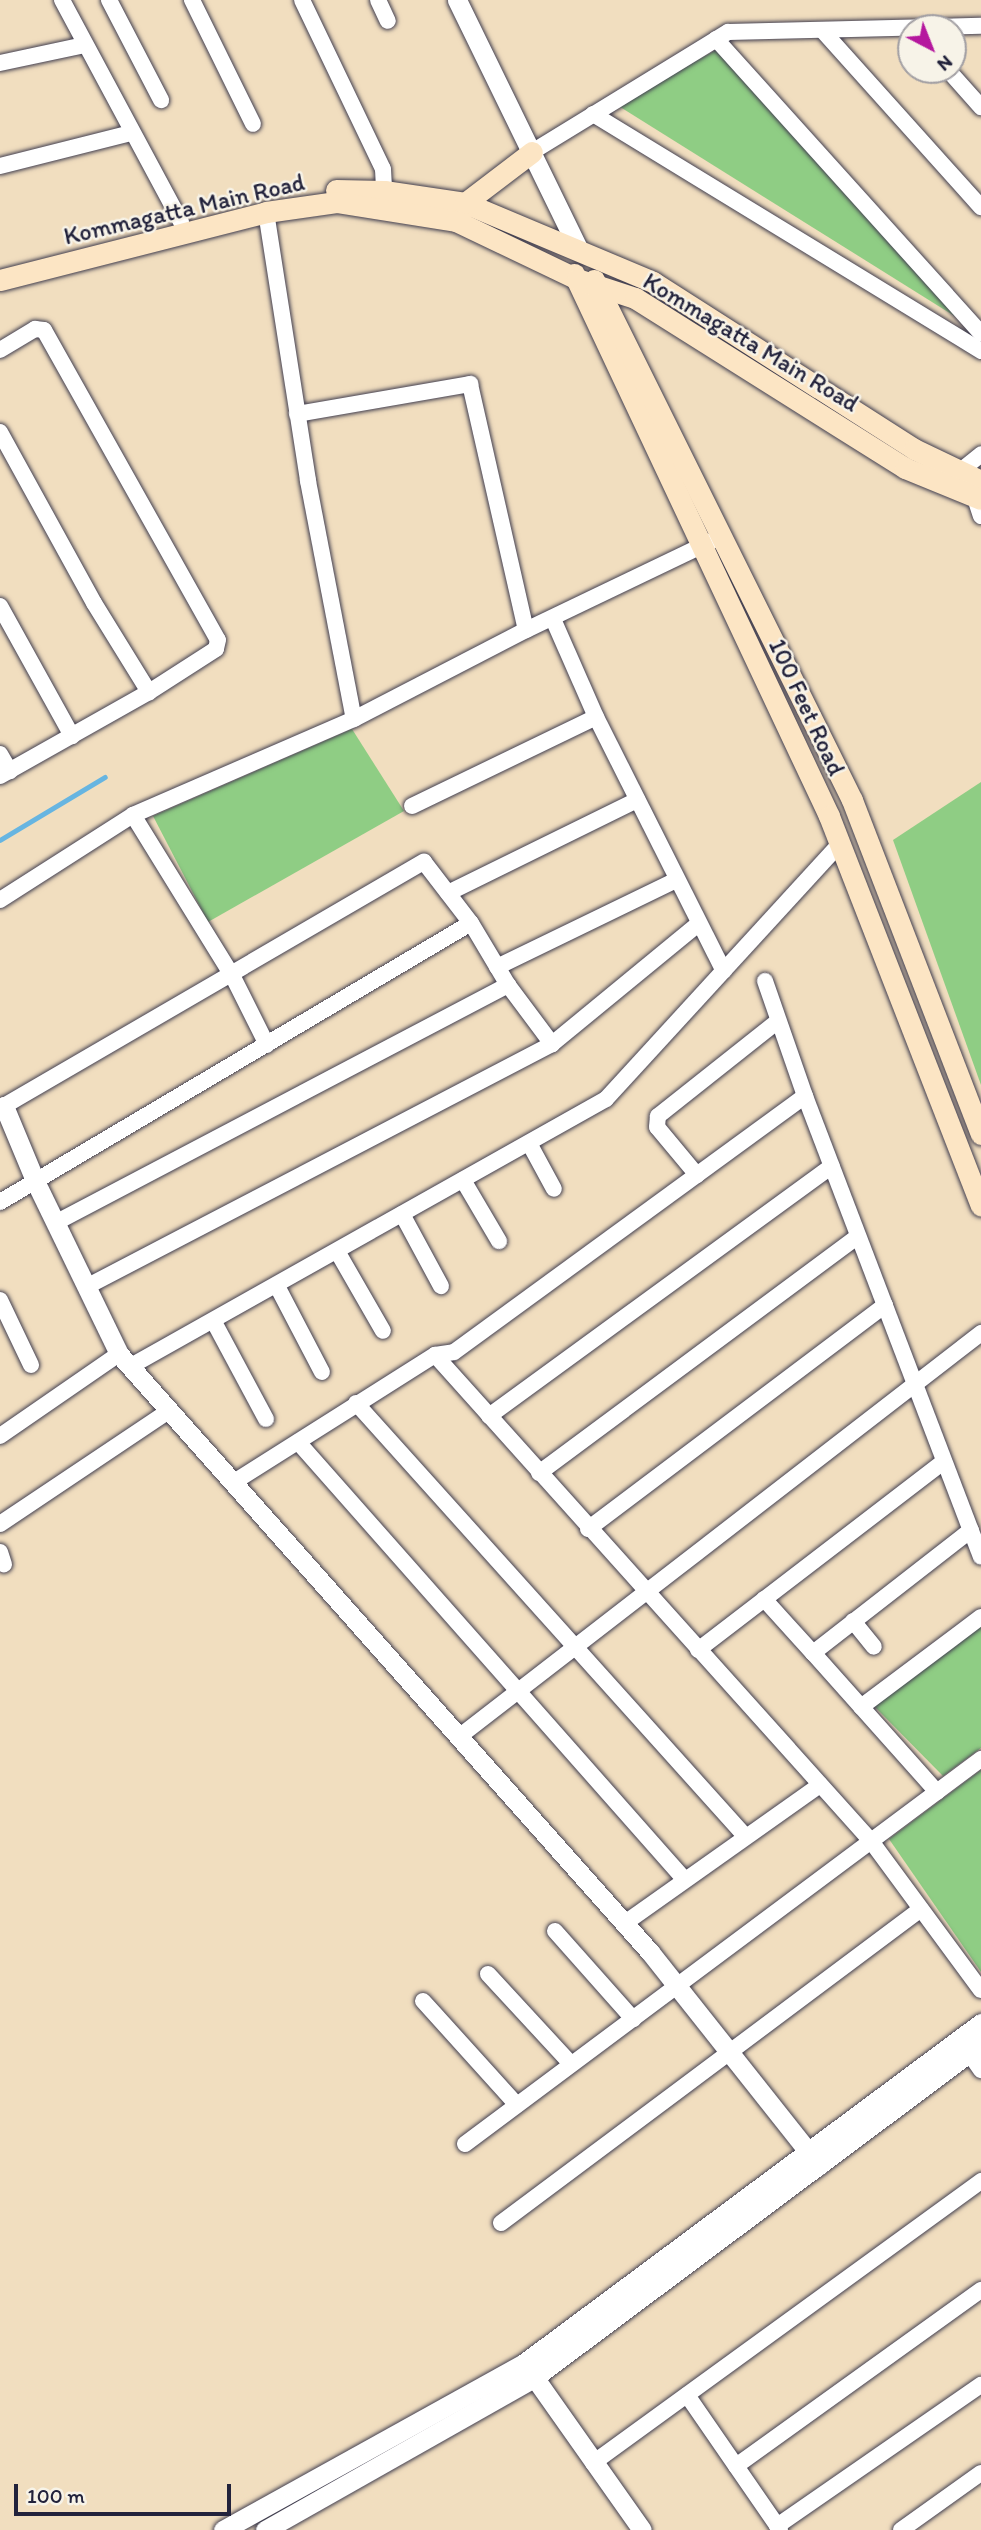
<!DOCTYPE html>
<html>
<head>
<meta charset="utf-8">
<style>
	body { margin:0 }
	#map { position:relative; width:981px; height:2530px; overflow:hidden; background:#f1debf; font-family:Itim,sans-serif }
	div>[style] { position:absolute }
	.green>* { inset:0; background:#8fcd84 }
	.stream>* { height:4.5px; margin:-2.25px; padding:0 2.25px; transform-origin:2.25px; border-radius:2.25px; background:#67b5e1 }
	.roads { filter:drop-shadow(0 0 2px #413e4f) drop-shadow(0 0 2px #413e4f) }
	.minor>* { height:16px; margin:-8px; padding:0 8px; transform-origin:8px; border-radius:8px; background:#fff }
	.tertiary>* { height:19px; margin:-9.5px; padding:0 9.5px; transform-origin:9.5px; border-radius:9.5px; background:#fff }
	.secondary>* { height:21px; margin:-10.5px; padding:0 10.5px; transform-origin:10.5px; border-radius:10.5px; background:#fce5c4 }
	span { translate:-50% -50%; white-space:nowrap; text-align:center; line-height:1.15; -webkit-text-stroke:5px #f7f3e8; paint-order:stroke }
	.street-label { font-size:24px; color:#22223b }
	.north { position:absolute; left:897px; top:14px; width:70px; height:70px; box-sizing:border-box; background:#f7f3e8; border:2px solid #a29fa3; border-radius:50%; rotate:138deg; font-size:19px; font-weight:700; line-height:28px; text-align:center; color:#22223b }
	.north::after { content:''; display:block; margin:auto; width:24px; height:32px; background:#b5179e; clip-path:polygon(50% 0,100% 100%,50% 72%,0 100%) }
	.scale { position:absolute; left:14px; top:2484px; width:217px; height:32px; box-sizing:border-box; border:4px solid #22223b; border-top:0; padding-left:9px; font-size:21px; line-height:24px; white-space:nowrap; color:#22223b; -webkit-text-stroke:5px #f7f3e8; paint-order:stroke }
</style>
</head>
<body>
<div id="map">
	<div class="green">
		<div style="clip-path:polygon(716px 50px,956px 317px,617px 105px)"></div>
		<div style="clip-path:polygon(352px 729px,404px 811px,208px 922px,153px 816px)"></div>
		<div style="clip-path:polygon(981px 782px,981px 1085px,893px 840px)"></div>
		<div style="clip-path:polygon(981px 1624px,981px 1748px,943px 1776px,873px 1705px)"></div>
		<div style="clip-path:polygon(981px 1770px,981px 1972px,889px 1839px)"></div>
	</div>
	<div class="stream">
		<div style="left:0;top:840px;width:122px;rotate:-31deg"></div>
	</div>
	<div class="roads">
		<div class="minor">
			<div style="left:62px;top:0;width:252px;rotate:61.8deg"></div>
			<div style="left:109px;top:0;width:113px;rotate:62.5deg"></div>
			<div style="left:192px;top:0;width:138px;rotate:63.8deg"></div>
			<div style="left:302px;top:0;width:187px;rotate:64.4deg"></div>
			<div style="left:383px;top:169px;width:22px;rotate:87deg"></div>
			<div style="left:378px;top:0;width:23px;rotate:65deg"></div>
			<div style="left:822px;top:30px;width:238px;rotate:48.1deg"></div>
			<div style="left:716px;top:39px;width:396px;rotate:48deg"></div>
			<div style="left:0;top:63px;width:87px;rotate:-12deg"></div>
			<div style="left:948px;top:70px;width:50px;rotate:48.3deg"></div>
			<div style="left:593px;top:114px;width:455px;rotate:31.4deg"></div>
			<div style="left:532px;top:152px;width:230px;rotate:-31.5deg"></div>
			<div style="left:728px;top:32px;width:253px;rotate:-1.4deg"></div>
			<div style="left:0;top:166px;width:135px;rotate:-14.1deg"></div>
			<div style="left:266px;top:212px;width:272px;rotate:81.1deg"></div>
			<div style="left:308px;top:481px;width:242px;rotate:79.1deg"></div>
			<div style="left:0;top:350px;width:41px;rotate:-31deg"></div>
			<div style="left:35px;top:329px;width:9px;rotate:6deg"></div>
			<div style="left:44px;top:330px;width:355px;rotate:60.7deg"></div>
			<div style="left:218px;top:640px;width:9px;rotate:103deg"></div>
			<div style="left:216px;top:649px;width:80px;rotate:147.3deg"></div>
			<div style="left:149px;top:692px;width:171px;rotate:150.6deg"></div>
			<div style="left:297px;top:414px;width:176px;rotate:-9.8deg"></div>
			<div style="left:470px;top:384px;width:252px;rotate:77.2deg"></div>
			<div style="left:0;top:432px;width:195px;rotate:61.2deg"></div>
			<div style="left:94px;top:603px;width:105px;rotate:58.3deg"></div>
			<div style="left:953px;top:477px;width:36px;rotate:-39deg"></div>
			<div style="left:978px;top:488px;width:10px;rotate:107deg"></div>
			<div style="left:975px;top:498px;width:19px;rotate:72deg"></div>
			<div style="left:0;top:606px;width:149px;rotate:61deg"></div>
			<div style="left:553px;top:619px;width:107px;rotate:66.3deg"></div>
			<div style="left:596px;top:717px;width:284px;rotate:63.3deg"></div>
			<div style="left:0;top:754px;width:20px;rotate:60deg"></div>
			<div style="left:412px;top:806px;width:204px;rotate:-25.8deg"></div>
			<div style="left:133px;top:815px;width:188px;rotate:58.3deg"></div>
			<div style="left:232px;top:975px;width:78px;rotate:63.4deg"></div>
			<div style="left:448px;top:893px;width:211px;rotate:-26.2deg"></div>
			<div style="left:0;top:900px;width:158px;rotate:-32.6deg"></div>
			<div style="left:133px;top:815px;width:241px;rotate:-23.5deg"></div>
			<div style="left:354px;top:719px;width:194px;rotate:-27.4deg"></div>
			<div style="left:526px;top:630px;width:206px;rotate:-25.6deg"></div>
			<div style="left:497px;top:967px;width:199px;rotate:-25.9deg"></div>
			<div style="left:765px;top:981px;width:122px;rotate:70.8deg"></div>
			<div style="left:805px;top:1096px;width:493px;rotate:69.1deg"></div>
			<div style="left:4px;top:1106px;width:486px;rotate:-30.2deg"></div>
			<div style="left:424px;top:862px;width:77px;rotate:52.4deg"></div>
			<div style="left:471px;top:923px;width:72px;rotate:59.2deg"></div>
			<div style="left:508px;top:985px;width:74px;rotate:53.3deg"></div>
			<div style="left:529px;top:1143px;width:52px;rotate:61.5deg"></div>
			<div style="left:697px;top:1175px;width:62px;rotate:-129.8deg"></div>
			<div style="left:657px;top:1127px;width:11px;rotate:-85deg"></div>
			<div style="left:658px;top:1116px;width:153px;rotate:-38.4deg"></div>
			<div style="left:463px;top:1180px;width:71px;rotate:59.5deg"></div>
			<div style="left:0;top:1202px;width:547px;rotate:-30.64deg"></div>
			<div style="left:402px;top:1214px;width:82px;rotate:61.6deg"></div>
			<div style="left:55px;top:1223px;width:512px;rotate:-27.72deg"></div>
			<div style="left:337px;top:1251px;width:92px;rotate:60.1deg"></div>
			<div style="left:277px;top:1286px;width:97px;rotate:62.4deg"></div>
			<div style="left:86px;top:1287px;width:526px;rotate:-27.54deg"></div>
			<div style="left:552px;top:1044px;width:189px;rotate:-39.4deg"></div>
			<div style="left:0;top:1300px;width:72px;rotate:64.5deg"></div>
			<div style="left:214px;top:1322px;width:110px;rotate:61.8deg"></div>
			<div style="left:435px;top:1355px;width:653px;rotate:48.1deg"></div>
			<div style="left:871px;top:1841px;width:185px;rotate:53.6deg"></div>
			<div style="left:131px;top:1366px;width:545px;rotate:-29.34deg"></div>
			<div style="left:606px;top:1099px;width:346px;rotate:-47.5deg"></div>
			<div style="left:356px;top:1403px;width:583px;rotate:48.06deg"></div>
			<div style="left:489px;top:1416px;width:424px;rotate:-36.1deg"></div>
			<div style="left:0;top:1436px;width:145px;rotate:-34.6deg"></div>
			<div style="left:298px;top:1442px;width:584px;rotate:48.54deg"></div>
			<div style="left:539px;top:1473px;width:397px;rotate:-36.6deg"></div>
			<div style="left:234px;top:1482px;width:238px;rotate:-32.3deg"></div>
			<div style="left:435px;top:1355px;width:19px;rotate:-9deg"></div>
			<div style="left:454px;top:1352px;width:434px;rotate:-36.1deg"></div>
			<div style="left:0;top:1524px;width:205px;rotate:-33.8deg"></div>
			<div style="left:588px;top:1529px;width:372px;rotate:-37deg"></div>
			<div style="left:0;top:1552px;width:13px;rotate:72deg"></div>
			<div style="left:764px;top:1599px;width:73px;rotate:47.8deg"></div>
			<div style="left:853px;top:1621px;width:33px;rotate:51deg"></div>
			<div style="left:698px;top:1650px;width:310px;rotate:-37.5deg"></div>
			<div style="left:861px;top:1707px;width:150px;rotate:-36.9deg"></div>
			<div style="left:460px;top:1736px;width:659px;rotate:-37.72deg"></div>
			<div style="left:937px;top:1792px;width:186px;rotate:-131.7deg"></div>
			<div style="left:813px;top:1653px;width:200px;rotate:-37.9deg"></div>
			<div style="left:625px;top:1923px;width:239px;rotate:-35.3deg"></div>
			<div style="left:555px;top:1931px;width:118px;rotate:48.4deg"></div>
			<div style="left:488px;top:1974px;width:122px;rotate:47.3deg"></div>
			<div style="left:423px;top:2001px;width:140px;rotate:47.9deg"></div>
			<div style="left:969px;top:2053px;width:21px;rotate:55deg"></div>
			<div style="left:465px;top:2144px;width:644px;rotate:-36.73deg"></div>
			<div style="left:501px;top:2223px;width:524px;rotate:-36.78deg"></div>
			<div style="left:687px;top:2395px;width:164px;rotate:55.4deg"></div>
			<div style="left:593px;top:2463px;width:480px;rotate:-36deg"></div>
			<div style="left:736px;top:2466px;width:302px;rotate:-35.7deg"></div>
			<div style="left:777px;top:2526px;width:248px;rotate:-34.7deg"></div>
			<div style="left:901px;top:2530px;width:98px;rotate:-35.5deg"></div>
		</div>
		<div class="tertiary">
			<div style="left:457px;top:0;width:278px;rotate:64deg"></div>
			<div style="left:0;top:1109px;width:5px;rotate:-37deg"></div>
			<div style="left:4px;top:1106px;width:83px;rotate:67.4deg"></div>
			<div style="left:36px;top:1183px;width:190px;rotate:64.1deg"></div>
			<div style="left:119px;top:1354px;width:800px;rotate:48.4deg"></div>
			<div style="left:650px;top:1952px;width:272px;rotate:51.6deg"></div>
			<div style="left:527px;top:2367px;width:199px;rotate:54.8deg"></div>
			<div style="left:223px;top:2530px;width:344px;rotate:-29deg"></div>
			<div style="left:524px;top:2363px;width:570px;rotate:-36.65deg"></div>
			<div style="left:265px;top:2530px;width:310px;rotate:-29.5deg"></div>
			<div style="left:535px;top:2377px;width:557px;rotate:-36.75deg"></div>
		</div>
		<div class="secondary">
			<div style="left:336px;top:190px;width:48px;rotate:1.2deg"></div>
			<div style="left:384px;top:191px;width:82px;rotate:8.4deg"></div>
			<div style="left:465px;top:203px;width:204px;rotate:22.8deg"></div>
			<div style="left:653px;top:282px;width:310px;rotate:32.6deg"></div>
			<div style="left:914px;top:449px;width:74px;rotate:25.5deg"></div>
			<div style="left:460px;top:213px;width:11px;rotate:-63deg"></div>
			<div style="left:465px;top:203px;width:84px;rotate:-37.3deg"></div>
			<div style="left:574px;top:274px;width:599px;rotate:64.8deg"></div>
			<div style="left:829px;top:816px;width:418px;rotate:68.7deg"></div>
			<div style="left:0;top:280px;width:275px;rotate:-14.3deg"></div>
			<div style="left:266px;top:212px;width:71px;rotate:-8.1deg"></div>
			<div style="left:336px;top:202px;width:121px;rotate:9deg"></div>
			<div style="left:456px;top:221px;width:134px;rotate:25.6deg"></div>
			<div style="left:577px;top:279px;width:61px;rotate:18.1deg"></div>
			<div style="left:635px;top:298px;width:319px;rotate:32.2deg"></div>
			<div style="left:905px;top:468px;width:82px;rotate:22.2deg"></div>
			<div style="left:594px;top:280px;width:580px;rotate:63.61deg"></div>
			<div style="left:852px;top:800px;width:358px;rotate:68.9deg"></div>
		</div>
	</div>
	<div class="street-label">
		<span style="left:184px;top:209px;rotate:-13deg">Kommagatta Main Road</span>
		<span style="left:751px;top:342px;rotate:31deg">Kommagatta Main Road</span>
		<span style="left:807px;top:707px;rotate:65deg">100 Feet Road</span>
	</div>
	<div class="north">N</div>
	<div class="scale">100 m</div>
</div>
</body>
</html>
